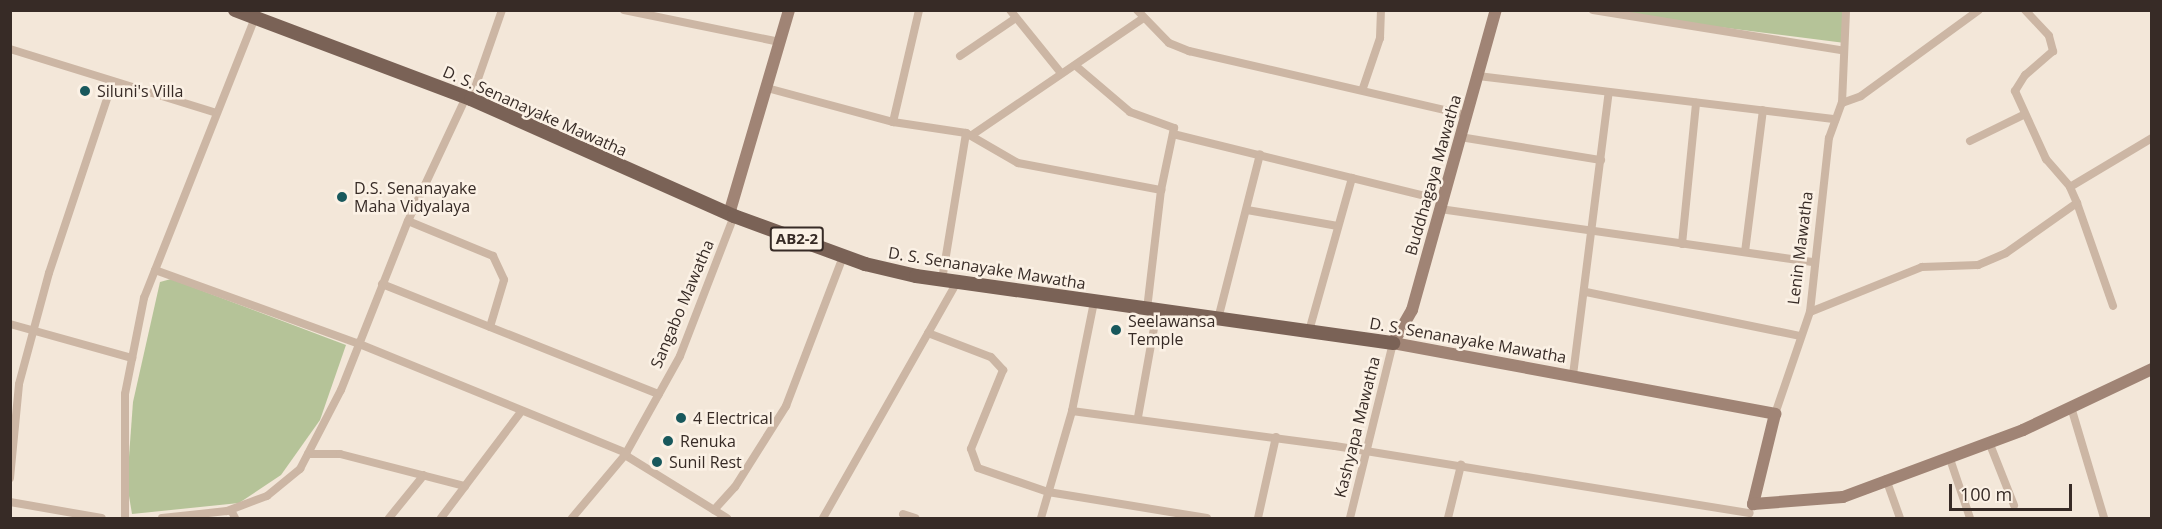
<!DOCTYPE html>
<html>
<head>
<meta charset="utf-8">
<style>
	body { margin:0 }
	#map { position:relative; width:2162px; height:529px; overflow:hidden; background:#f3e7d9; font-family:"Open Sans",sans-serif }
	div>[style] { position:absolute }
	.green>* { inset:0; background:#b5c398 }
	.street>* { height:8px; margin:-4px; padding:0 4px; transform-origin:4px; border-radius:4px; background:#ccb6a4 }
	.secondary>* { height:12px; margin:-6px; padding:0 6px; transform-origin:6px; border-radius:6px; background:#a08475 }
	.primary>* { height:14px; margin:-7px; padding:0 7px; transform-origin:7px; border-radius:7px; background:#7a6256 }
	.dots>* { width:16px; height:16px; translate:-50% -50%; box-sizing:border-box; border:3px solid #fbf1e5; border-radius:50% }
	span { translate:-50% -50%; white-space:nowrap; text-align:center; line-height:1.15; -webkit-text-stroke:5px #fbf1e5; paint-order:stroke }
	.shield-label span { padding:2px 4px; background:#fbf1e5; border:2px solid; border-radius:4px; -webkit-text-stroke-width:0 }
	.shield-label { font-size:15px; color:#372b26; font-weight:700 }
	.poi-label { font-size:16px; color:#372b26 }
	.left { translate:0 -50%; text-align:left }
	.street-label { font-size:16px; color:#372b26 }
	.frame { position:absolute; inset:0; border:12px solid #372b26; pointer-events:none }
	.scale { position:absolute; left:1949px; top:484px; width:123px; height:27px; box-sizing:border-box; border:3px solid #372b26; border-top:0; padding-left:8px; font-size:18px; line-height:21px; white-space:nowrap; color:#372b26; -webkit-text-stroke:4px #fbf1e5; paint-order:stroke }
</style>
</head>
<body>
<div id="map">
	<div class="green">
		<div style="clip-path:polygon(1593px 11px,1845px 11px,1845px 43px,1640px 17px)"></div>
		<div style="clip-path:polygon(171px 279px,346px 345px,320px 420px,281px 475px,239px 503px,132px 514px,127px 484px,133px 402px,160px 282px)"></div>
	</div>
	<div class="street">
		<div style="left:624px;top:10px;width:159px;rotate:11.6deg"></div>
		<div style="left:1010px;top:10px;width:81px;rotate:51deg"></div>
		<div style="left:1137px;top:10px;width:46px;rotate:45.9deg"></div>
		<div style="left:1169px;top:43px;width:22px;rotate:22deg"></div>
		<div style="left:1189px;top:51px;width:285px;rotate:13deg"></div>
		<div style="left:1593px;top:10px;width:251px;rotate:9.2deg"></div>
		<div style="left:2025px;top:10px;width:35px;rotate:47deg"></div>
		<div style="left:2049px;top:36px;width:16px;rotate:75deg"></div>
		<div style="left:2053px;top:51px;width:37px;rotate:139deg"></div>
		<div style="left:2025px;top:75px;width:19px;rotate:122deg"></div>
		<div style="left:2015px;top:91px;width:75px;rotate:65.5deg"></div>
		<div style="left:2046px;top:159px;width:37px;rotate:49deg"></div>
		<div style="left:10px;top:49px;width:213px;rotate:17.2deg"></div>
		<div style="left:960px;top:56px;width:64px;rotate:-34.2deg"></div>
		<div style="left:1076px;top:66px;width:71px;rotate:40.4deg"></div>
		<div style="left:1130px;top:112px;width:47px;rotate:20deg"></div>
		<div style="left:1174px;top:128px;width:63px;rotate:101.8deg"></div>
		<div style="left:1478px;top:76px;width:360px;rotate:6.9deg"></div>
		<div style="left:767px;top:88px;width:131px;rotate:15.1deg"></div>
		<div style="left:893px;top:122px;width:74px;rotate:8.6deg"></div>
		<div style="left:966px;top:133px;width:60px;rotate:30deg"></div>
		<div style="left:1018px;top:163px;width:146px;rotate:10.7deg"></div>
		<div style="left:1161px;top:190px;width:121px;rotate:96.7deg"></div>
		<div style="left:1363px;top:88px;width:53px;rotate:-71.2deg"></div>
		<div style="left:1380px;top:38px;width:28px;rotate:-88deg"></div>
		<div style="left:471px;top:99px;width:94px;rotate:-70.8deg"></div>
		<div style="left:1842px;top:103px;width:20px;rotate:-20deg"></div>
		<div style="left:1861px;top:96px;width:146px;rotate:-36.1deg"></div>
		<div style="left:893px;top:122px;width:115px;rotate:-76.9deg"></div>
		<div style="left:1173px;top:134px;width:277px;rotate:13.8deg"></div>
		<div style="left:972px;top:135px;width:206px;rotate:-34.3deg"></div>
		<div style="left:1460px;top:137px;width:143px;rotate:9.3deg"></div>
		<div style="left:1970px;top:141px;width:59px;rotate:-26.1deg"></div>
		<div style="left:2077px;top:203px;width:109px;rotate:70.7deg"></div>
		<div style="left:1440px;top:209px;width:378px;rotate:8.1deg"></div>
		<div style="left:1247px;top:210px;width:92px;rotate:10deg"></div>
		<div style="left:408px;top:221px;width:92px;rotate:22.4deg"></div>
		<div style="left:493px;top:256px;width:26px;rotate:65deg"></div>
		<div style="left:504px;top:280px;width:49px;rotate:106.6deg"></div>
		<div style="left:1682px;top:244px;width:142px;rotate:-84.3deg"></div>
		<div style="left:1745px;top:252px;width:143px;rotate:-82.8deg"></div>
		<div style="left:155px;top:270px;width:215px;rotate:19.9deg"></div>
		<div style="left:357px;top:343px;width:291px;rotate:22.2deg"></div>
		<div style="left:942px;top:280px;width:149px;rotate:-80.7deg"></div>
		<div style="left:382px;top:284px;width:298px;rotate:21.7deg"></div>
		<div style="left:1586px;top:292px;width:218px;rotate:11.6deg"></div>
		<div style="left:1810px;top:312px;width:121px;rotate:-21.9deg"></div>
		<div style="left:1922px;top:267px;width:56px;rotate:-2deg"></div>
		<div style="left:1978px;top:265px;width:30px;rotate:-23deg"></div>
		<div style="left:2006px;top:253px;width:87px;rotate:-35.2deg"></div>
		<div style="left:2077px;top:203px;width:17px;rotate:-114deg"></div>
		<div style="left:2070px;top:187px;width:96px;rotate:-30.9deg"></div>
		<div style="left:1218px;top:319px;width:170px;rotate:-75.7deg"></div>
		<div style="left:10px;top:324px;width:127px;rotate:15.6deg"></div>
		<div style="left:1309px;top:331px;width:159px;rotate:-74.3deg"></div>
		<div style="left:928px;top:333px;width:67px;rotate:20.9deg"></div>
		<div style="left:991px;top:357px;width:18px;rotate:47deg"></div>
		<div style="left:1003px;top:370px;width:85px;rotate:112.1deg"></div>
		<div style="left:971px;top:449px;width:20px;rotate:70deg"></div>
		<div style="left:978px;top:468px;width:74px;rotate:18.9deg"></div>
		<div style="left:1048px;top:492px;width:161px;rotate:9.3deg"></div>
		<div style="left:1573px;top:375px;width:285px;rotate:-82.8deg"></div>
		<div style="left:2071px;top:407px;width:116px;rotate:73.4deg"></div>
		<div style="left:1072px;top:411px;width:265px;rotate:7.6deg"></div>
		<div style="left:1335px;top:446px;width:420px;rotate:9.2deg"></div>
		<div style="left:1775px;top:414px;width:108px;rotate:-71.1deg"></div>
		<div style="left:1810px;top:312px;width:175px;rotate:-83.8deg"></div>
		<div style="left:1829px;top:138px;width:37px;rotate:-70deg"></div>
		<div style="left:1842px;top:103px;width:93px;rotate:-87.5deg"></div>
		<div style="left:1138px;top:417px;width:108px;rotate:-79.8deg"></div>
		<div style="left:1989px;top:442px;width:68px;rotate:68.4deg"></div>
		<div style="left:308px;top:454px;width:32px"></div>
		<div style="left:340px;top:454px;width:129px;rotate:14.4deg"></div>
		<div style="left:465px;top:486px;width:91px;rotate:-53deg"></div>
		<div style="left:625px;top:455px;width:120px;rotate:31.7deg"></div>
		<div style="left:1949px;top:456px;width:65px;rotate:71.3deg"></div>
		<div style="left:10px;top:478px;width:94px;rotate:-84.5deg"></div>
		<div style="left:19px;top:384px;width:115px;rotate:-74.9deg"></div>
		<div style="left:49px;top:273px;width:199px;rotate:-71.6deg"></div>
		<div style="left:1886px;top:479px;width:41px;rotate:70.3deg"></div>
		<div style="left:10px;top:502px;width:93px;rotate:9.9deg"></div>
		<div style="left:231px;top:510px;width:9px;rotate:63deg"></div>
		<div style="left:714px;top:510px;width:31px;rotate:-48deg"></div>
		<div style="left:735px;top:487px;width:96px;rotate:-57.8deg"></div>
		<div style="left:786px;top:406px;width:160px;rotate:-69.1deg"></div>
		<div style="left:903px;top:514px;width:13px;rotate:18deg"></div>
		<div style="left:125px;top:518px;width:124px;rotate:-90deg"></div>
		<div style="left:125px;top:394px;width:98px;rotate:-78.8deg"></div>
		<div style="left:144px;top:298px;width:301px;rotate:-68.4deg"></div>
		<div style="left:162px;top:518px;width:65px;rotate:-6.1deg"></div>
		<div style="left:227px;top:511px;width:43px;rotate:-20.6deg"></div>
		<div style="left:267px;top:496px;width:43px;rotate:-39.3deg"></div>
		<div style="left:300px;top:469px;width:89px;rotate:-62.6deg"></div>
		<div style="left:341px;top:390px;width:182px;rotate:-68.4deg"></div>
		<div style="left:408px;top:221px;width:137px;rotate:-64.9deg"></div>
		<div style="left:389px;top:518px;width:55px;rotate:-50.9deg"></div>
		<div style="left:441px;top:518px;width:40px;rotate:-53deg"></div>
		<div style="left:572px;top:518px;width:82px;rotate:-49.9deg"></div>
		<div style="left:625px;top:455px;width:113px;rotate:-60.9deg"></div>
		<div style="left:680px;top:356px;width:150px;rotate:-68.9deg"></div>
		<div style="left:823px;top:518px;width:271px;rotate:-60.4deg"></div>
		<div style="left:1041px;top:518px;width:111px;rotate:-73.8deg"></div>
		<div style="left:1072px;top:411px;width:111px;rotate:-78.6deg"></div>
		<div style="left:1258px;top:518px;width:83px;rotate:-77.5deg"></div>
		<div style="left:1350px;top:518px;width:180px;rotate:-76.2deg"></div>
		<div style="left:1448px;top:518px;width:55px;rotate:-76.2deg"></div>
	</div>
	<div class="secondary">
		<div style="left:729px;top:214px;width:213px;rotate:-73.6deg"></div>
		<div style="left:1393px;top:343px;width:389px;rotate:10.5deg"></div>
		<div style="left:1775px;top:414px;width:93px;rotate:103.7deg"></div>
		<div style="left:1753px;top:504px;width:90px;rotate:-4.4deg"></div>
		<div style="left:1843px;top:497px;width:192px;rotate:-20.4deg"></div>
		<div style="left:2023px;top:430px;width:143px;rotate:-25.3deg"></div>
		<div style="left:1393px;top:343px;width:38px;rotate:-60deg"></div>
		<div style="left:1412px;top:310px;width:312px;rotate:-74.4deg"></div>
	</div>
	<div class="primary">
		<div style="left:235px;top:10px;width:252px;rotate:20.7deg"></div>
		<div style="left:471px;top:99px;width:288px;rotate:24deg"></div>
		<div style="left:734px;top:216px;width:140px;rotate:20.1deg"></div>
		<div style="left:865px;top:264px;width:52px;rotate:13.2deg"></div>
		<div style="left:916px;top:276px;width:482px;rotate:8deg"></div>
	</div>
	<div class="dots">
		<div style="left:85px;top:91px;background:#18585c"></div>
		<div style="left:342px;top:197px;background:#18585c"></div>
		<div style="left:1116px;top:330px;background:#18585c"></div>
		<div style="left:681px;top:418px;background:#18585c"></div>
		<div style="left:668px;top:441px;background:#18585c"></div>
		<div style="left:657px;top:462px;background:#18585c"></div>
	</div>
	<div class="shield-label">
		<span style="left:797px;top:239px">AB2-2</span>
	</div>
	<div class="poi-label">
		<span class="left" style="left:97px;top:91px">Siluni's Villa</span>
		<span class="left" style="left:354px;top:197px">D.S. Senanayake<br>Maha Vidyalaya</span>
		<span class="left" style="left:1128px;top:330px">Seelawansa<br>Temple</span>
		<span class="left" style="left:693px;top:418px">4 Electrical</span>
		<span class="left" style="left:680px;top:441px">Renuka</span>
		<span class="left" style="left:669px;top:462px">Sunil Rest</span>
	</div>
	<div class="street-label">
		<span style="left:535px;top:111px;rotate:24deg">D. S. Senanayake Mawatha</span>
		<span style="left:1433px;top:175px;rotate:-74deg">Buddhagaya Mawatha</span>
		<span style="left:1800px;top:248px;rotate:-83deg">Lenin Mawatha</span>
		<span style="left:987px;top:268px;rotate:9deg">D. S. Senanayake Mawatha</span>
		<span style="left:682px;top:304px;rotate:-67deg">Sangabo Mawatha</span>
		<span style="left:1468px;top:340px;rotate:10deg">D. S. Senanayake Mawatha</span>
		<span style="left:1357px;top:427px;rotate:-76deg">Kashyapa Mawatha</span>
	</div>
	<div class="frame"></div>
	<div class="scale">100 m</div>
</div>
</body>
</html>
